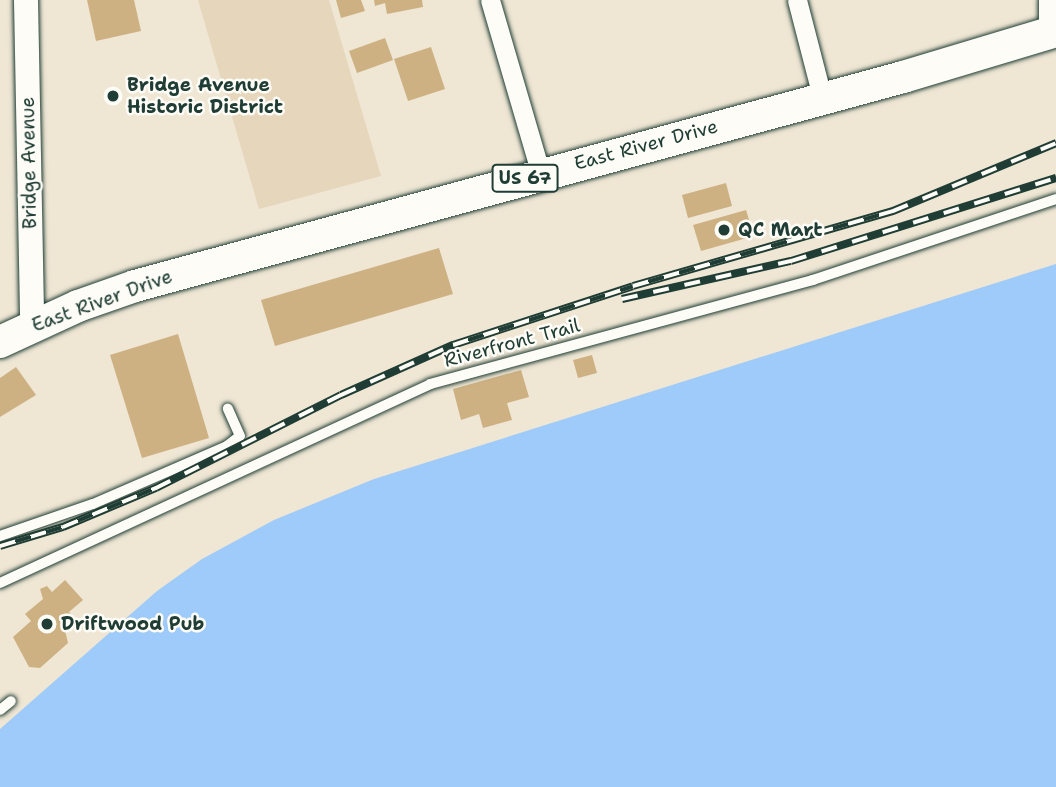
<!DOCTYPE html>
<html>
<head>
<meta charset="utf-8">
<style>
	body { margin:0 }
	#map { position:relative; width:1056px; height:787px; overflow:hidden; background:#efe6d4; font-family:"Shantell Sans",sans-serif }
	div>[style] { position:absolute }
	.built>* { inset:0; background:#e5d6bc }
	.water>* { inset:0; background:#9ecbf9 }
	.building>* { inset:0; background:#ceb183 }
	.roads { filter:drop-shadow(0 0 2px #1f3d34) drop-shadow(0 0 2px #1f3d34) }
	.service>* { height:10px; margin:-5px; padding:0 5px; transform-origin:5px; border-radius:5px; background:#fdfcf7 }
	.minor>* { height:19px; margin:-9.5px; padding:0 9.5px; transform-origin:9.5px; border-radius:9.5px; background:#fdfcf7 }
	.tertiary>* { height:24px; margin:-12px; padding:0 12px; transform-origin:12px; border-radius:12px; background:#fdfcf7 }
	.primary>* { height:32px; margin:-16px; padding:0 16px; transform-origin:16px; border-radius:16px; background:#fdfcf7 }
	.rail>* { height:8px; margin-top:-4px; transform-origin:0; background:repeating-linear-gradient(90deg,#fdfcf7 0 16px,#1f3d34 0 32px); box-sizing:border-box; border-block:2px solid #1f3d34 }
	.dots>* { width:19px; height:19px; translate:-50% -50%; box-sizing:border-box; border:4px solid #fdfcf7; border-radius:50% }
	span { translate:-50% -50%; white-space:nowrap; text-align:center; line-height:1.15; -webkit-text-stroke:5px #fdfcf7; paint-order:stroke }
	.shield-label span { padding:2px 5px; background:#fdfcf7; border:2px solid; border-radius:5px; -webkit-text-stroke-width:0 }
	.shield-label { font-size:18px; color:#1f3d34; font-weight:700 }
	.poi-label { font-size:19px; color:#1f3d34; font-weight:700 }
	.left { translate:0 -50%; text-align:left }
	.street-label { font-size:19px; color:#1f3d34 }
</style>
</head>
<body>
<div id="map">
	<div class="built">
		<div style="clip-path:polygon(198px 0,329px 0,381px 176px,259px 209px)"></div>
	</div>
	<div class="water">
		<div style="clip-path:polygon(1056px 264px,1056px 787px,0 787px,0 729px,157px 591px,202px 559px,274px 520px,374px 479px)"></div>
	</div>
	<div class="building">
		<div style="clip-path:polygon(87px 0,134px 0,141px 31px,96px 41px)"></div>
		<div style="clip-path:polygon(336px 0,361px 0,365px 11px,341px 18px)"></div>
		<div style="clip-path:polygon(374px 0,422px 0,423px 7px,387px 14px,385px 3px,375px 6px)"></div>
		<div style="clip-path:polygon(385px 38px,393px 60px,357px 73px,349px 51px)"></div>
		<div style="clip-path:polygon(431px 47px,445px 89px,408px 101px,394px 59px)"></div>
		<div style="clip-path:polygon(726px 183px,732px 206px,688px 218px,682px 195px)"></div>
		<div style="clip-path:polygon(746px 210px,754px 236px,701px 251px,693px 225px)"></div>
		<div style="clip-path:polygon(439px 248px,453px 294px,275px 346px,261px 300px)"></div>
		<div style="clip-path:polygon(178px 334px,209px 438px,142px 458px,110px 355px)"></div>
		<div style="clip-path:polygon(592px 355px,597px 373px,578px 378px,573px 360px)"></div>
		<div style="clip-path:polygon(16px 367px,36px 395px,0 417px,0 378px)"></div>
		<div style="clip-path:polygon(521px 370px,529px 397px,507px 403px,512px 420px,483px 428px,479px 414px,461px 420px,453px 389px)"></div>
		<div style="clip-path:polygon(65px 580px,83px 600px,69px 612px,74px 618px,64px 626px,68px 643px,40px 668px,29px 667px,13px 637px,31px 621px,25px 614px,43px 599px,40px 589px,47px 586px,52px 592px)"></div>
	</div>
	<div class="roads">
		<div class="service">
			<div style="left:0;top:536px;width:98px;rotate:-19deg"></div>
			<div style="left:93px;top:504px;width:146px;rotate:-23.4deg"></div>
			<div style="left:227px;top:446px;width:16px;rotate:-38deg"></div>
			<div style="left:240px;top:436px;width:30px;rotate:-114deg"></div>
			<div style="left:0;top:583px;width:474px;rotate:-24.8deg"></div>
			<div style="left:430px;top:384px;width:397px;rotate:-15.2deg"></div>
			<div style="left:813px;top:280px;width:256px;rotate:-18.4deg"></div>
			<div style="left:0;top:710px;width:14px;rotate:-39deg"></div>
		</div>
		<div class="minor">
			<div style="left:490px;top:0;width:181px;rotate:73.7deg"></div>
			<div style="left:797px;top:0;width:100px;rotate:75.5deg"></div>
			<div style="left:1048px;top:33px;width:33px;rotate:-90deg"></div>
		</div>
		<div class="tertiary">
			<div style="left:26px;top:0;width:325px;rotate:88.9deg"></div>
		</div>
		<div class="primary">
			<div style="left:0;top:342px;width:86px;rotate:-24.8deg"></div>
			<div style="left:78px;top:306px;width:60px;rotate:-19.3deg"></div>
			<div style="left:135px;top:286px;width:796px;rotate:-15.22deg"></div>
			<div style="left:903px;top:77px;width:160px;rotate:-16.7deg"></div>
		</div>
	</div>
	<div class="rail">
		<div style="left:622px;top:299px;width:173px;rotate:-12.7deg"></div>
		<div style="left:791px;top:261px;width:278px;rotate:-17.4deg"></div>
		<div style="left:0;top:546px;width:66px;rotate:-16.8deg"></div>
		<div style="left:63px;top:527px;width:101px;rotate:-22.8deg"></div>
		<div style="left:156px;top:488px;width:207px;rotate:-26.7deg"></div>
		<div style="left:341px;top:395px;width:123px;rotate:-24.1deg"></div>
		<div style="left:453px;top:345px;width:189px;rotate:-18.1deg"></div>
		<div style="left:633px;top:286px;width:271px;rotate:-16.1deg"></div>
		<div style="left:893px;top:211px;width:177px;rotate:-22.6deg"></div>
	</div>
	<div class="dots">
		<div style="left:113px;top:96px;background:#1f3d34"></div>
		<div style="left:724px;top:230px;background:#1f3d34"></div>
		<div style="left:47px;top:624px;background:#1f3d34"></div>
	</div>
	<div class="shield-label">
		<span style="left:525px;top:178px">US 67</span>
	</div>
	<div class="poi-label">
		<span class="left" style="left:127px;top:96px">Bridge Avenue<br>Historic District</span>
		<span class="left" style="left:738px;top:230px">QC Mart</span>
		<span class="left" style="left:61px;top:624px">Driftwood Pub</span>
	</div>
	<div class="street-label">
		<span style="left:646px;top:145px;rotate:-15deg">East River Drive</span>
		<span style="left:29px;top:163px;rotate:-91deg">Bridge Avenue</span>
		<span style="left:102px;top:301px;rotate:-20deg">East River Drive</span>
		<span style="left:512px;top:343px;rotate:-15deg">Riverfront Trail</span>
	</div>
</div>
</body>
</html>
